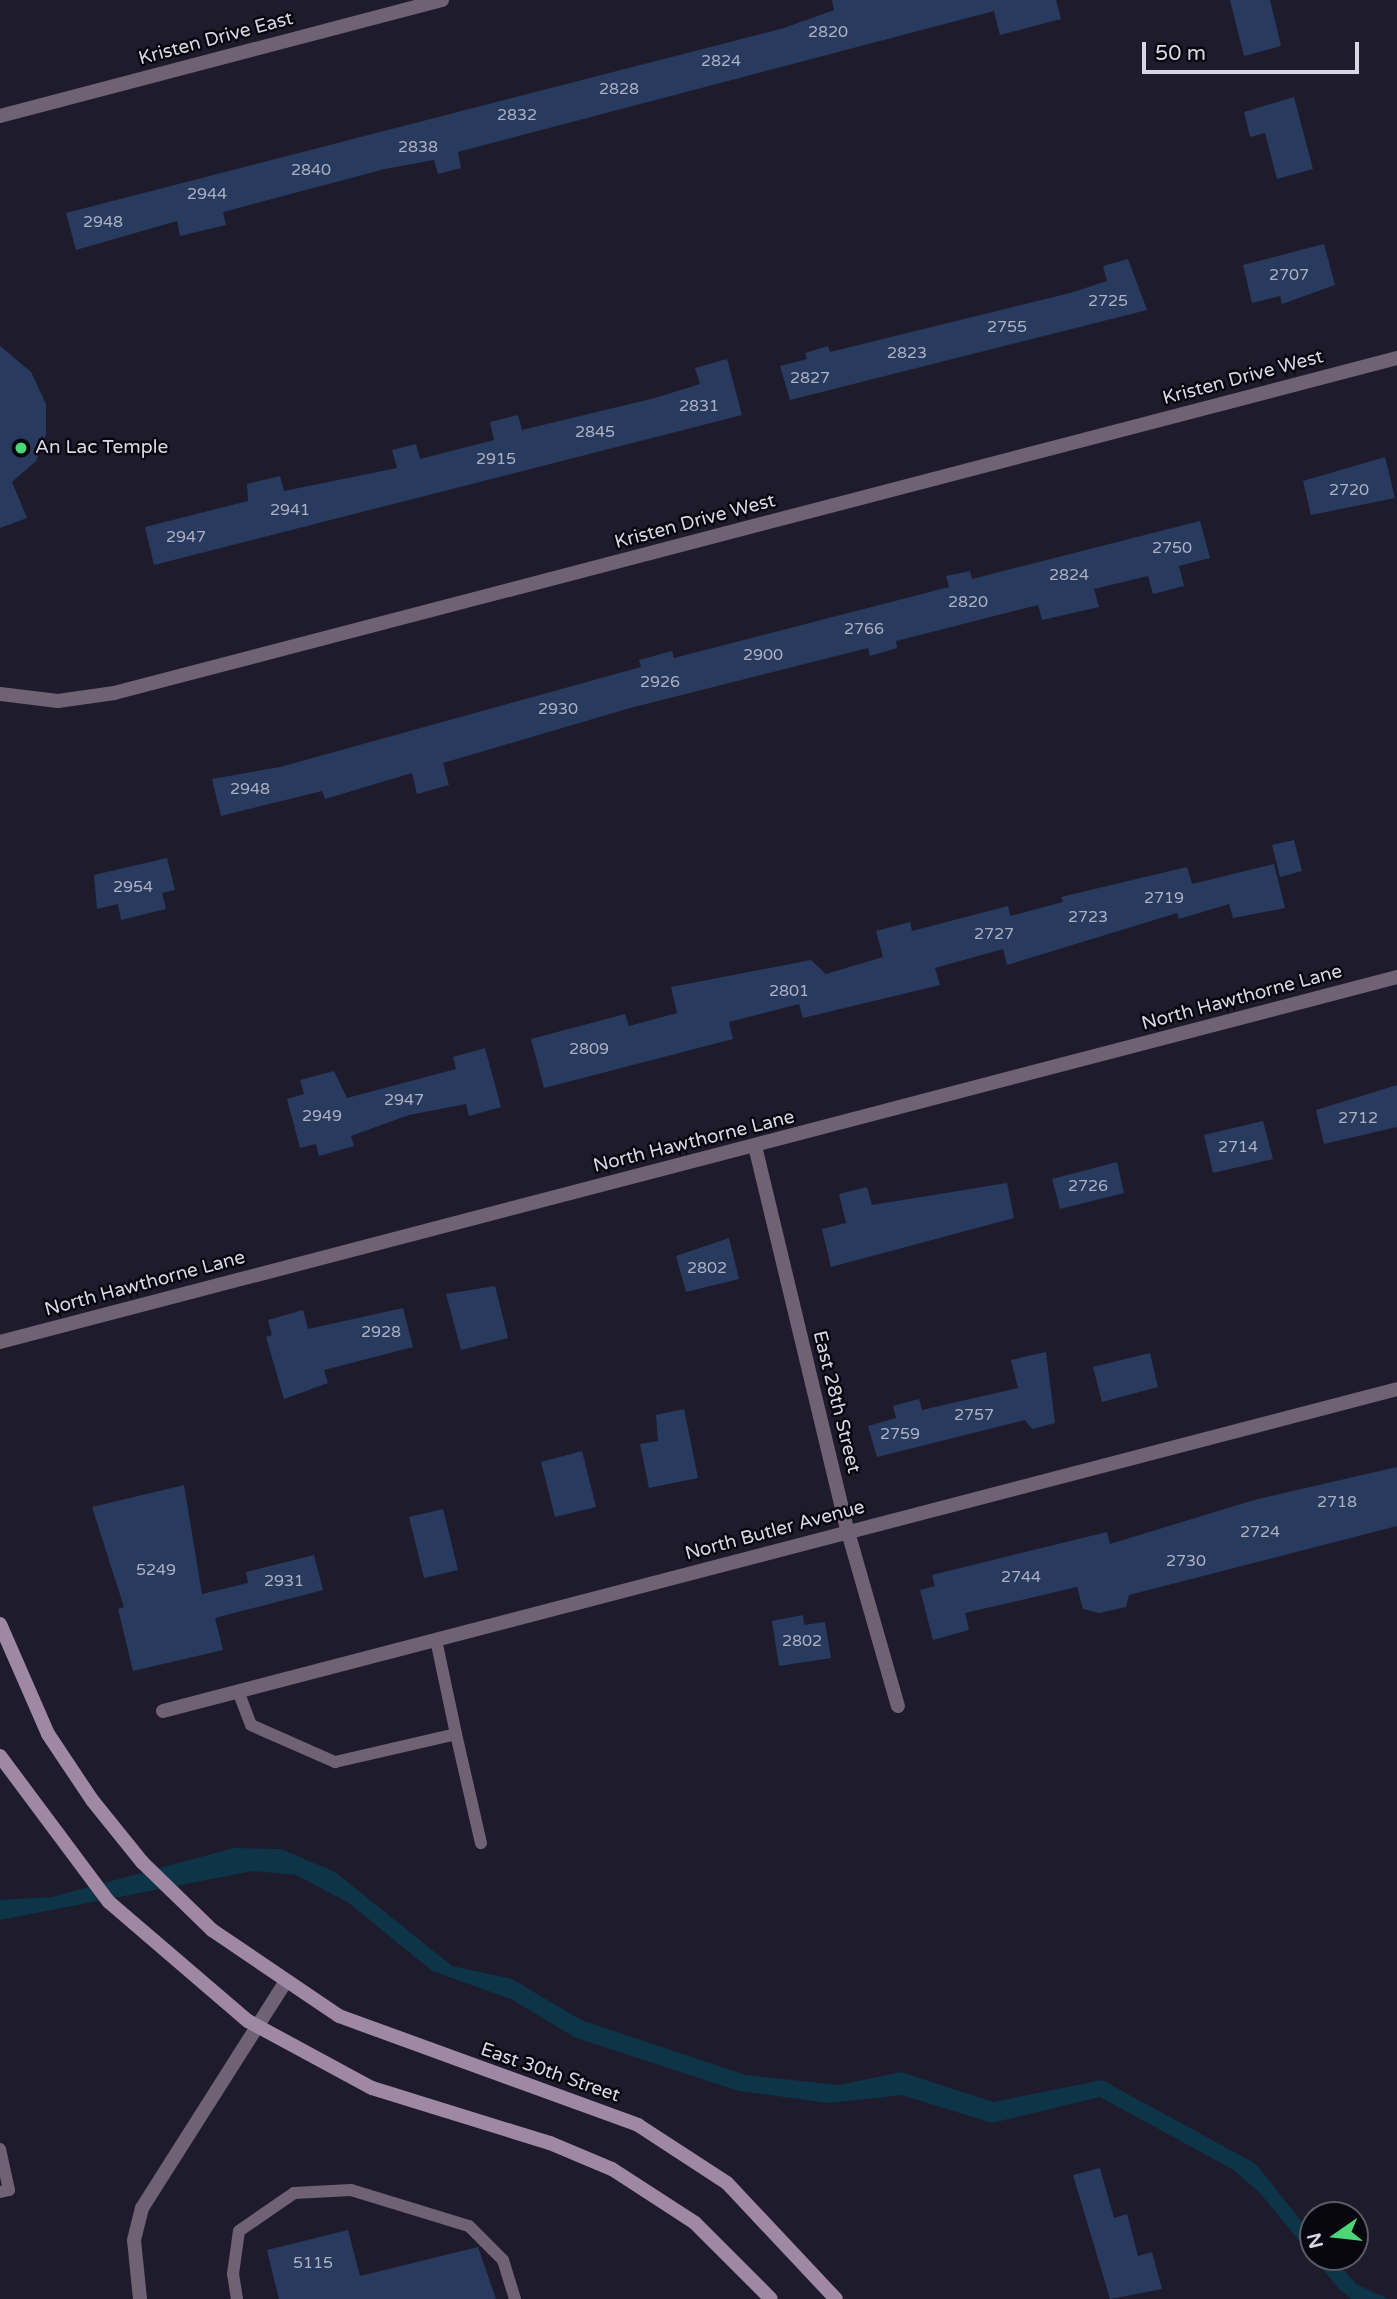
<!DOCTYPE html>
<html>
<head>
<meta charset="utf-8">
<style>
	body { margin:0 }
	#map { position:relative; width:1397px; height:2299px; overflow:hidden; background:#1e1b2d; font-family:"Varela Round",sans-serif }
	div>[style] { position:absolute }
	.water>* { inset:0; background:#0d3447 }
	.building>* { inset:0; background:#283b5f }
	.lane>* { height:12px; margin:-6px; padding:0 6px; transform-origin:6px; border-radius:6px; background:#6f6273 }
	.street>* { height:14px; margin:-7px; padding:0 7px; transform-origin:7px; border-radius:7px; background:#6f6273 }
	.secondary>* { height:14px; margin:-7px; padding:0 7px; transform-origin:7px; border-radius:7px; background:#9e88a3 }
	.dots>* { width:19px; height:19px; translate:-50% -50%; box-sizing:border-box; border:4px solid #08070f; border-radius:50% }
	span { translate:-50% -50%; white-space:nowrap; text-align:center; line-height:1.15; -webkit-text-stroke:5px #08070f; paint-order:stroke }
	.number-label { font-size:16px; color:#adb0c3 }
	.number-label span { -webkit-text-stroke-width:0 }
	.street-label { font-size:19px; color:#d9d7e4 }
	.poi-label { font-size:19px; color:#d9d7e4 }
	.left { translate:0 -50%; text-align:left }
	.north { position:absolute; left:1299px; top:2201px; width:70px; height:70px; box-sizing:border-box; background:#08070f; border:2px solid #5c5a64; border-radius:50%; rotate:256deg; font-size:19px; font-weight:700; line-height:28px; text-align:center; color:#d9d7e4 }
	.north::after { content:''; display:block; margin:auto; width:24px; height:32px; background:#4cd677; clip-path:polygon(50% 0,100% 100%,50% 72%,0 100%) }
	.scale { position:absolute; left:1142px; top:42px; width:217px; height:32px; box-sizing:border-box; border:4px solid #d9d7e4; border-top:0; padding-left:9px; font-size:21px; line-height:24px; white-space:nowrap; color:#d9d7e4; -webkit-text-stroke:5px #08070f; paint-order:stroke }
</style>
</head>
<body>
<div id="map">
	<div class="water">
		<div style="clip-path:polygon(234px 1848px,281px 1849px,335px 1872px,452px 1966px,512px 1979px,581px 2020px,746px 2075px,839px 2085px,901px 2072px,993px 2102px,1102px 2080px,1256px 2164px,1313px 2236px,1313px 2257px,1332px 2257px,1356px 2284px,1388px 2299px,1352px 2299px,1339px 2289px,1260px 2193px,1232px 2169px,1100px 2097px,992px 2123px,902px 2095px,829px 2103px,739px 2091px,576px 2038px,511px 1999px,432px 1971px,349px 1903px,296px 1875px,253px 1871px,0 1920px,0 1900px,52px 1897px)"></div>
	</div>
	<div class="building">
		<div style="clip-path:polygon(832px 0,1056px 0,1061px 19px,1000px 35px,994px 11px,458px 152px,461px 168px,438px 174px,434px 160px,385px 169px,223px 212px,226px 225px,180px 236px,177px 221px,76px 250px,66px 213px,784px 28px,834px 10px)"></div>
		<div style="clip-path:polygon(1230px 0,1270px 0,1281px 46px,1244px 56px)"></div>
		<div style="clip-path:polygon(1294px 97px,1313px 169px,1277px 179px,1265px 133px,1250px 137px,1244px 112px)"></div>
		<div style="clip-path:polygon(1324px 244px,1335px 285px,1282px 304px,1280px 296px,1252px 303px,1243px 265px)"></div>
		<div style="clip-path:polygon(1128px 259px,1147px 310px,790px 400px,780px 366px,807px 359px,805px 353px,828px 346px,830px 352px,1070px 293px,1107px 281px,1103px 266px)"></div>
		<div style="clip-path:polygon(0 346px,31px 372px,46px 404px,46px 435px,36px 461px,12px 482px,27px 518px,0 528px)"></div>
		<div style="clip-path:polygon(727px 359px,742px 415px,154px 565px,145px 527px,248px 501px,247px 484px,280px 476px,284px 491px,397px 468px,392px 450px,416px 444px,420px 459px,494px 440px,490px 422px,518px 415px,522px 430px,655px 398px,700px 384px,695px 368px)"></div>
		<div style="clip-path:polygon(1385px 457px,1395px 498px,1311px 515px,1303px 481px)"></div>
		<div style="clip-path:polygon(1200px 521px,1210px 558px,1179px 566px,1184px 586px,1153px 594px,1148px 576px,1094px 589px,1099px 607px,1042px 620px,1038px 605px,896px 641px,897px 648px,870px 656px,868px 648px,630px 708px,443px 763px,449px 785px,417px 794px,412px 773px,325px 799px,322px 791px,221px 816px,212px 779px,280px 767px,641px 667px,639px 660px,672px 651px,674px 658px,949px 587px,946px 576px,970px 571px,972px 579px)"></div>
		<div style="clip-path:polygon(1294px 840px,1302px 871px,1280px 877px,1272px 845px)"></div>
		<div style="clip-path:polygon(167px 858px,175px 890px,162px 893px,166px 909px,121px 920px,118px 904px,97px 909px,94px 875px)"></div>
		<div style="clip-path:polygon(1274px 864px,1285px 908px,1233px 918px,1229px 904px,1179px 919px,1177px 913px,1007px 965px,1003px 949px,935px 968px,940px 985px,803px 1018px,799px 1004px,729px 1022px,733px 1039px,544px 1088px,531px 1039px,625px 1014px,629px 1026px,677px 1013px,671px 987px,811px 960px,826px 974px,883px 957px,876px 931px,910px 922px,912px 931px,1008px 906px,1010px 916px,1063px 902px,1061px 897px,1187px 867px,1192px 884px)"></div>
		<div style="clip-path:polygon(485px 1048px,501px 1107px,469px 1116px,466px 1104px,409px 1115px,351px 1136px,354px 1146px,319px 1156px,316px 1144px,300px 1148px,287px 1099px,304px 1094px,300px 1080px,334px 1071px,347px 1098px,456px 1069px,453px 1057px)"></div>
		<div style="clip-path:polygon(1397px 1085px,1397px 1127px,1324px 1144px,1316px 1110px)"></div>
		<div style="clip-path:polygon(1263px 1121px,1273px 1159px,1213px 1173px,1204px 1135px)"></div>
		<div style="clip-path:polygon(1117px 1162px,1124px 1193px,1060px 1209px,1052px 1179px)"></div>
		<div style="clip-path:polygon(1007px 1183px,1014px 1218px,831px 1267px,822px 1229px,846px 1223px,839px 1194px,867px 1187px,872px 1205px)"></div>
		<div style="clip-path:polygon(729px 1238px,739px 1279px,686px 1292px,676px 1256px)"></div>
		<div style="clip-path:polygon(495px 1286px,508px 1338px,461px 1350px,446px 1294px)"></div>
		<div style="clip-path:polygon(403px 1308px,413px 1347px,324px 1370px,328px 1383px,284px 1399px,266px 1337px,272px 1335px,268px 1320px,303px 1310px,308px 1329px)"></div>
		<div style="clip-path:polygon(1046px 1352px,1055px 1423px,1032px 1429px,1025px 1420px,877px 1457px,868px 1426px,896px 1418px,893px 1406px,919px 1399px,922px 1410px,1018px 1388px,1011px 1360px)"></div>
		<div style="clip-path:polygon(1150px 1353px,1158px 1387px,1102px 1402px,1093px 1367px)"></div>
		<div style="clip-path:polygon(684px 1409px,698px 1478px,649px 1488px,640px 1444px,658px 1441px,656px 1415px)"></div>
		<div style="clip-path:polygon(582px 1451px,596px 1507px,555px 1517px,541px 1462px)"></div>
		<div style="clip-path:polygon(1397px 1467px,1397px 1526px,1129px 1595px,1126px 1607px,1099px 1613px,1083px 1609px,1077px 1587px,965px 1613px,969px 1630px,933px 1640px,920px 1590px,935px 1586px,932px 1575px,1107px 1532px,1110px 1544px,1254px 1500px)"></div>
		<div style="clip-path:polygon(184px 1485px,202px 1594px,248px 1583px,246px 1572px,314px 1555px,323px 1590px,215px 1618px,223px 1650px,133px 1671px,118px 1609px,124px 1607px,92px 1507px)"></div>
		<div style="clip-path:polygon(443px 1509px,458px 1570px,424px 1578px,409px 1517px)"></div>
		<div style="clip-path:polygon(803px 1615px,804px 1625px,825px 1622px,831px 1658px,779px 1666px,772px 1621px)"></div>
		<div style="clip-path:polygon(1100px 2168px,1114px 2218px,1127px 2214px,1138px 2256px,1152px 2252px,1162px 2289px,1110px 2299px,1073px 2175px)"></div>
		<div style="clip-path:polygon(348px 2230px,360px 2276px,478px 2247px,496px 2299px,279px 2299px,267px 2250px)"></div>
	</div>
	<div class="lane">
		<div style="left:238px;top:1691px;width:36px;rotate:69deg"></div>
		<div style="left:251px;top:1725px;width:92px;rotate:23.8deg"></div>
		<div style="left:335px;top:1762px;width:124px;rotate:-13deg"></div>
		<div style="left:456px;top:1734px;width:96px;rotate:-102deg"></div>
		<div style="left:456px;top:1734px;width:112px;rotate:77.1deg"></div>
		<div style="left:0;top:2149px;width:42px;rotate:77.6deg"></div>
		<div style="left:9px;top:2190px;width:9px;rotate:167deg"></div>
		<div style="left:237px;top:2299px;width:25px;rotate:-99deg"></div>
		<div style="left:233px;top:2274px;width:43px;rotate:-82.1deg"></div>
		<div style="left:239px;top:2231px;width:67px;rotate:-34.6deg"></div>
		<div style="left:294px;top:2193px;width:57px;rotate:-3deg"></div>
		<div style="left:351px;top:2190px;width:123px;rotate:17deg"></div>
		<div style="left:469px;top:2226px;width:48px;rotate:45deg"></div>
		<div style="left:503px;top:2260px;width:41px;rotate:72.9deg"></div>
	</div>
	<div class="street">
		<div style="left:0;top:116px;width:457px;rotate:-14.7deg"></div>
		<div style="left:0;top:694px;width:58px;rotate:6.9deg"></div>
		<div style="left:58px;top:701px;width:57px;rotate:-8.1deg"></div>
		<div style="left:114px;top:693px;width:1326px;rotate:-14.63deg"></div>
		<div style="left:755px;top:1146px;width:397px;rotate:76.5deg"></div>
		<div style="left:848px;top:1532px;width:181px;rotate:74deg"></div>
		<div style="left:0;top:1342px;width:1444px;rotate:-14.64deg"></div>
		<div style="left:163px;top:1711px;width:1275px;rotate:-14.62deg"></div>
		<div style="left:140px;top:2299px;width:59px;rotate:-95.8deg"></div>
		<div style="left:134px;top:2240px;width:33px;rotate:-76deg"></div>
		<div style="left:142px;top:2208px;width:265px;rotate:-57.6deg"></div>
	</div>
	<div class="secondary">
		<div style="left:0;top:1624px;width:120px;rotate:66.4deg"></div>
		<div style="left:48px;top:1734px;width:79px;rotate:56.3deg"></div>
		<div style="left:92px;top:1800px;width:80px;rotate:51.1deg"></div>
		<div style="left:142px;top:1862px;width:98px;rotate:44.2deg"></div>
		<div style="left:212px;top:1930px;width:153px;rotate:34.1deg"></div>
		<div style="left:339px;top:2016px;width:318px;rotate:20deg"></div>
		<div style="left:638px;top:2125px;width:106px;rotate:33.1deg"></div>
		<div style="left:727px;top:2183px;width:159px;rotate:46.8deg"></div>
		<div style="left:0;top:1756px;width:182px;rotate:53.3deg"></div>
		<div style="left:109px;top:1902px;width:183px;rotate:40.6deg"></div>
		<div style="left:248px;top:2021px;width:141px;rotate:28.4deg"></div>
		<div style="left:372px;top:2088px;width:186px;rotate:17.2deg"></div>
		<div style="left:550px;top:2143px;width:67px;rotate:22.8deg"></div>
		<div style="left:612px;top:2169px;width:99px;rotate:33deg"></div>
		<div style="left:695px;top:2223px;width:107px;rotate:45deg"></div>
	</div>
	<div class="dots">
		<div style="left:21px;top:448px;background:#4cd677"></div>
	</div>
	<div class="number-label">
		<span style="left:828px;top:32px">2820</span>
		<span style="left:721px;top:61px">2824</span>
		<span style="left:619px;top:89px">2828</span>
		<span style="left:517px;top:115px">2832</span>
		<span style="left:418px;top:147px">2838</span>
		<span style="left:311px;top:170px">2840</span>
		<span style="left:207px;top:194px">2944</span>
		<span style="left:103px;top:222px">2948</span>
		<span style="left:1289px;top:275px">2707</span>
		<span style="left:1108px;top:301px">2725</span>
		<span style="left:1007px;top:327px">2755</span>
		<span style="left:907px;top:353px">2823</span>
		<span style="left:810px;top:378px">2827</span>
		<span style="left:699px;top:406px">2831</span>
		<span style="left:595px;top:432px">2845</span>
		<span style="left:496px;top:459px">2915</span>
		<span style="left:1349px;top:490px">2720</span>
		<span style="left:290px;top:510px">2941</span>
		<span style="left:186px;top:537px">2947</span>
		<span style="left:1172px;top:548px">2750</span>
		<span style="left:1069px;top:575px">2824</span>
		<span style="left:968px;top:602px">2820</span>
		<span style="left:864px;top:629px">2766</span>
		<span style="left:763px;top:655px">2900</span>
		<span style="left:660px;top:682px">2926</span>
		<span style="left:558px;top:709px">2930</span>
		<span style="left:250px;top:789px">2948</span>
		<span style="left:133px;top:887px">2954</span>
		<span style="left:1164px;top:898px">2719</span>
		<span style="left:1088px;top:917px">2723</span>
		<span style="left:994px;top:934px">2727</span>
		<span style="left:789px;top:991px">2801</span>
		<span style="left:589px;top:1049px">2809</span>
		<span style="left:404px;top:1100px">2947</span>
		<span style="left:322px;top:1116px">2949</span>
		<span style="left:1358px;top:1118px">2712</span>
		<span style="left:1238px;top:1147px">2714</span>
		<span style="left:1088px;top:1186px">2726</span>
		<span style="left:707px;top:1268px">2802</span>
		<span style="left:381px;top:1332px">2928</span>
		<span style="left:974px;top:1415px">2757</span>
		<span style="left:900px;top:1434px">2759</span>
		<span style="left:1337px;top:1502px">2718</span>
		<span style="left:1260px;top:1532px">2724</span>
		<span style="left:1186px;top:1561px">2730</span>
		<span style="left:156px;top:1570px">5249</span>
		<span style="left:1021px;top:1577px">2744</span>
		<span style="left:284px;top:1581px">2931</span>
		<span style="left:802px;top:1641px">2802</span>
		<span style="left:313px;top:2263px">5115</span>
	</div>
	<div class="street-label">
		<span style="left:216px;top:39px;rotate:-15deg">Kristen Drive East</span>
		<span style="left:1243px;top:378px;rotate:-15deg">Kristen Drive West</span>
		<span style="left:695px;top:522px;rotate:-15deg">Kristen Drive West</span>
		<span style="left:1242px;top:998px;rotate:-15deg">North Hawthorne Lane</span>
		<span style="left:694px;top:1142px;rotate:-14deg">North Hawthorne Lane</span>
		<span style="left:145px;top:1284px;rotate:-15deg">North Hawthorne Lane</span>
		<span style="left:836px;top:1402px;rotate:76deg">East 28th Street</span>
		<span style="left:775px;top:1531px;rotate:-15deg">North Butler Avenue</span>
		<span style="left:550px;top:2073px;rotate:19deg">East 30th Street</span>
	</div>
	<div class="poi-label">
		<span class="left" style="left:35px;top:448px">An Lac Temple</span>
	</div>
	<div class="north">N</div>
	<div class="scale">50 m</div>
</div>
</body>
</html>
